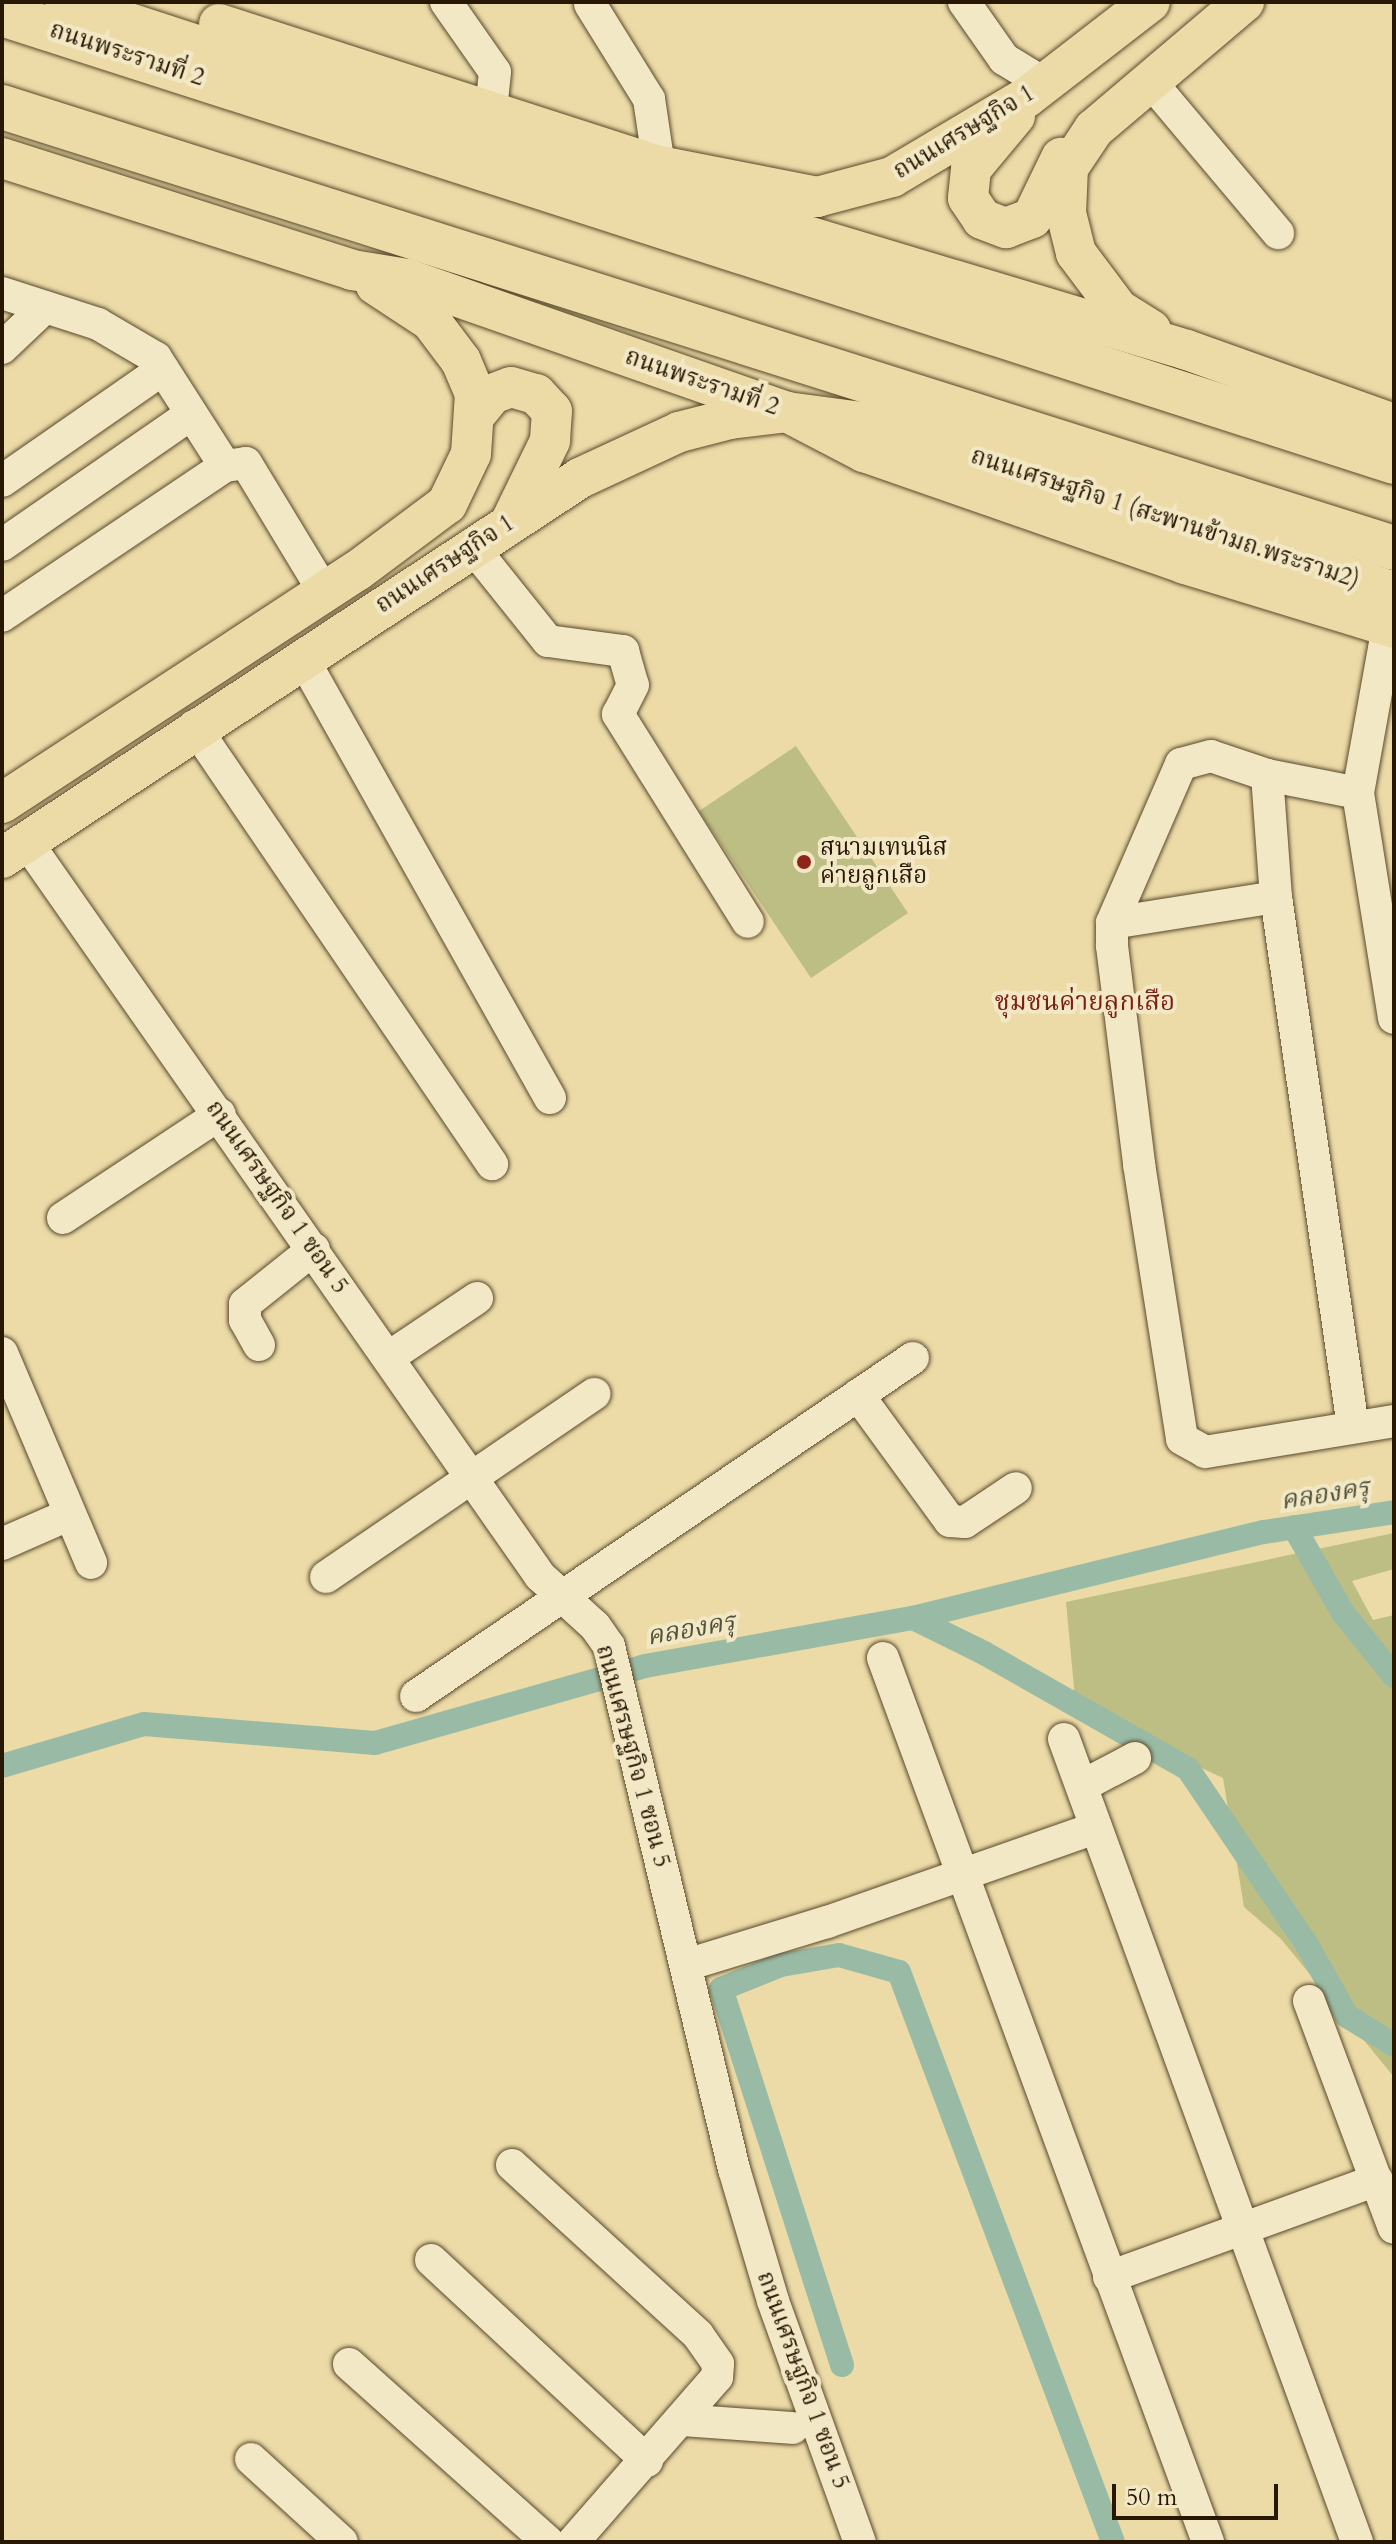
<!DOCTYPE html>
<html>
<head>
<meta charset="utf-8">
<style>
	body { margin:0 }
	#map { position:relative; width:1396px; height:2544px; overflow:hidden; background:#ecdba7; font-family:Cardo,"Noto Serif Thai",serif }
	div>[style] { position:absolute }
	.green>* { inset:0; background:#bdbe84 }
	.canal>* { height:24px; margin:-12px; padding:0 12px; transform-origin:12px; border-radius:12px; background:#99bba5 }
	.roads { filter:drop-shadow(0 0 2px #59492c) drop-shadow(0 0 2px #59492c) }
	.minor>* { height:32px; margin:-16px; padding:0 16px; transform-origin:16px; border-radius:16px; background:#f3e8c6 }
	.major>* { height:40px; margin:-20px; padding:0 20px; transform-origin:20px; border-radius:20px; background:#ecdba7 }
	.highway>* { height:44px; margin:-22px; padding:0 22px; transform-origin:22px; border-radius:22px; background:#ecdba7 }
	.dots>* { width:22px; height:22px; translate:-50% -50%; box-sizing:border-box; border:4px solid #f3e8c6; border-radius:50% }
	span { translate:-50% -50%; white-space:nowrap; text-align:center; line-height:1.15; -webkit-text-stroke:8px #f3e8c6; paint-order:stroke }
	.street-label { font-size:24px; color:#281803 }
	.poi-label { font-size:24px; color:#281803 }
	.left { translate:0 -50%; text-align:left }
	.neighbourhood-label { font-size:26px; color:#7a1f14 }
	.water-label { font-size:26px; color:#50513c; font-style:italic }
	.frame { position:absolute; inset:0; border:4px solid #281803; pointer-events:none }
	.scale { position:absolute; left:1112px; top:2484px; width:166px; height:36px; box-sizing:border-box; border:4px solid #281803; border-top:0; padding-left:10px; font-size:24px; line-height:28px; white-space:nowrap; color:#281803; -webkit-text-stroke:6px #f3e8c6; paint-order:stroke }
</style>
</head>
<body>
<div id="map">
	<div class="green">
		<div style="clip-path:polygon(796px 746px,908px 913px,811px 978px,699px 811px)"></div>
		<div style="clip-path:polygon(1394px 1533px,1394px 1569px,1352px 1581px,1373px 1620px,1394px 1615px,1394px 2077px,1281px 1939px,1244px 1907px,1223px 1778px,1076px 1709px,1066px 1602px)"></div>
	</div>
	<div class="canal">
		<div style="left:1294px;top:1527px;width:99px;rotate:60.3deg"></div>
		<div style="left:1343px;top:1613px;width:81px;rotate:51deg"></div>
		<div style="left:913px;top:1618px;width:79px;rotate:26.2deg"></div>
		<div style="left:984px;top:1653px;width:235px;rotate:29.6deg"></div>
		<div style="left:1188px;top:1769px;width:210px;rotate:55.9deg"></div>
		<div style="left:1306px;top:1943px;width:84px;rotate:60.7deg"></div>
		<div style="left:1347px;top:2016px;width:55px;rotate:31.7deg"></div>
		<div style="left:2px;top:1766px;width:148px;rotate:-16.5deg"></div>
		<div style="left:144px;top:1724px;width:232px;rotate:4.7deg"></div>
		<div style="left:375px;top:1743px;width:281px;rotate:-15.9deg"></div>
		<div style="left:645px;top:1666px;width:272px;rotate:-10.2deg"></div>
		<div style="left:913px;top:1618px;width:361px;rotate:-13.8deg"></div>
		<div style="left:1264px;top:1532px;width:132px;rotate:-8.7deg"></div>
		<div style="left:842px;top:2365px;width:395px;rotate:-107.8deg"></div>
		<div style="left:721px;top:1989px;width:65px;rotate:-21.8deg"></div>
		<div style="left:781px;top:1965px;width:59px;rotate:-9.8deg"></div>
		<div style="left:839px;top:1955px;width:62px;rotate:15.8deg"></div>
		<div style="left:899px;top:1972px;width:609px;rotate:69.42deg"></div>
	</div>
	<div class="roads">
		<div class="minor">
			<div style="left:446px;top:2px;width:85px;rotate:55deg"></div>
			<div style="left:495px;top:72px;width:37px;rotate:96deg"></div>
			<div style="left:964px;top:2px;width:70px;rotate:54.9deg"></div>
			<div style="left:1004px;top:59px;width:48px;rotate:31.4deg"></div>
			<div style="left:590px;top:4px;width:112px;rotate:58.2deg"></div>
			<div style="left:649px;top:99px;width:68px;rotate:81.5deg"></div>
			<div style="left:1150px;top:81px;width:199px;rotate:49.9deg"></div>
			<div style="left:2px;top:293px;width:101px;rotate:17.9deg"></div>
			<div style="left:98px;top:324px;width:67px;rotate:30.4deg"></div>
			<div style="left:156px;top:358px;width:128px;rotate:57.4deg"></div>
			<div style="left:225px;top:466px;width:269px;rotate:146.1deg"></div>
			<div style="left:2px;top:348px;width:59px;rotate:-43.6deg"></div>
			<div style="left:225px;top:466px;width:21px;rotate:-8deg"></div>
			<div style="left:246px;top:463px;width:151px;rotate:58.8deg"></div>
			<div style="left:2px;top:481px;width:196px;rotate:-34.8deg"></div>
			<div style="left:2px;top:545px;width:230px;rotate:-34.7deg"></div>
			<div style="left:471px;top:545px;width:123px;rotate:51.3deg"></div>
			<div style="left:548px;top:641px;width:76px;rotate:7.6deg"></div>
			<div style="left:623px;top:651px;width:35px;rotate:74deg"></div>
			<div style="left:633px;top:685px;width:33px;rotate:117deg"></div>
			<div style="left:618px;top:714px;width:245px;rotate:58deg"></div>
			<div style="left:1388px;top:626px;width:170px;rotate:100.2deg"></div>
			<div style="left:1358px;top:793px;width:228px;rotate:80.9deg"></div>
			<div style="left:302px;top:657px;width:506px;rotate:60.65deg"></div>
			<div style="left:194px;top:726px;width:530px;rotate:55.77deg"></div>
			<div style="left:1267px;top:775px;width:122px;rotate:85.8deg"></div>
			<div style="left:1276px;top:897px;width:536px;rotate:81.73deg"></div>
			<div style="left:1358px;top:793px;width:93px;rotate:-168.8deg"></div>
			<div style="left:1267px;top:775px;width:59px;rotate:-161.3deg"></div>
			<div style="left:1211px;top:756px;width:31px;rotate:165deg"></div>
			<div style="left:1181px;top:764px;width:173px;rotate:113.5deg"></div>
			<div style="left:1112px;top:923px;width:23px;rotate:90deg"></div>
			<div style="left:1112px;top:946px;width:220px;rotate:82.9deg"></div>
			<div style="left:1139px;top:1164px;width:278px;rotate:81.1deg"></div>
			<div style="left:1182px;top:1439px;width:26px;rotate:29deg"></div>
			<div style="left:1205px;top:1452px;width:192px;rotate:-9.3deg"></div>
			<div style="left:26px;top:841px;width:897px;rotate:55.03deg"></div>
			<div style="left:540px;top:1576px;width:74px;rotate:42.3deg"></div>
			<div style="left:595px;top:1626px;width:24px;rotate:55deg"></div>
			<div style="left:609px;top:1646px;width:538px;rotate:76.56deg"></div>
			<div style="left:734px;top:2169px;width:138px;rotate:73.5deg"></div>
			<div style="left:773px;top:2301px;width:256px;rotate:70.2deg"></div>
			<div style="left:1112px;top:923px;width:166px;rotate:-9deg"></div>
			<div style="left:63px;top:1218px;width:188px;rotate:-33.5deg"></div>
			<div style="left:259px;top:1345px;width:29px;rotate:-119deg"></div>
			<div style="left:245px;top:1320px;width:16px;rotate:-90deg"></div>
			<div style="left:245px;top:1304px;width:88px;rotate:-38.6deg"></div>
			<div style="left:2px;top:1353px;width:228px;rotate:67deg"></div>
			<div style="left:389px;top:1357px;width:106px;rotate:-33.8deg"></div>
			<div style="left:858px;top:1395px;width:156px;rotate:53.9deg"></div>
			<div style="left:950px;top:1521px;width:15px;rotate:4deg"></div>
			<div style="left:965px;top:1522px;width:61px;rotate:-33.7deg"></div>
			<div style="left:2px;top:1544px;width:72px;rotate:-23.7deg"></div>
			<div style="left:326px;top:1577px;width:325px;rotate:-34.3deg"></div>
			<div style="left:883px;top:1658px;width:942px;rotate:69.81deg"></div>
			<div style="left:416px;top:1696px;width:601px;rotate:-34.22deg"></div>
			<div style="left:1064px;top:1739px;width:855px;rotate:69.95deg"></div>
			<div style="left:1082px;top:1786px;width:60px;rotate:-27.8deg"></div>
			<div style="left:686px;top:1965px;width:147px;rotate:-17deg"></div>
			<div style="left:827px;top:1922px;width:285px;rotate:-19.3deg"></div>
			<div style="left:1309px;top:2001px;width:242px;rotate:69.5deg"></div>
			<div style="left:512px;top:2165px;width:252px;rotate:42.4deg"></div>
			<div style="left:698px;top:2335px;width:35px;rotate:55deg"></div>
			<div style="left:718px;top:2364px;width:13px;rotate:94deg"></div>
			<div style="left:717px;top:2377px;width:219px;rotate:131.1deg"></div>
			<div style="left:431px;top:2260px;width:295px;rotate:42.9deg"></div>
			<div style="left:1109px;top:2277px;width:285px;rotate:-19.9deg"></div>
			<div style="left:349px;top:2364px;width:267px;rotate:41.8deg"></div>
			<div style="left:681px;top:2420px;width:112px;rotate:4.1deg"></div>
			<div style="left:251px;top:2459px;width:123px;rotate:42.4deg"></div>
		</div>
		<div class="major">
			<div style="left:65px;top:2px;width:430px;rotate:18.1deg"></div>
			<div style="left:474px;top:136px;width:744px;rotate:16.71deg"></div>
			<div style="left:1187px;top:350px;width:220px;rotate:19.7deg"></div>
			<div style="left:219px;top:24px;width:462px;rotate:17.9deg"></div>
			<div style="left:659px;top:166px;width:161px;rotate:11.1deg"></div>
			<div style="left:1015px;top:116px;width:69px;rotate:129.7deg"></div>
			<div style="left:971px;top:169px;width:29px;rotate:96deg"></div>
			<div style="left:968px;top:198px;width:25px;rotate:56deg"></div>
			<div style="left:982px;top:219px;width:26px;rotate:21deg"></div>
			<div style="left:1006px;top:228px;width:28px;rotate:-21deg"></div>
			<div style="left:1032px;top:218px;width:67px;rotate:-64.2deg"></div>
			<div style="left:2px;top:158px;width:367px;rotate:17.7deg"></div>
			<div style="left:352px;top:270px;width:56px;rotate:9.3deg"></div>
			<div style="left:407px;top:279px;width:403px;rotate:19.3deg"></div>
			<div style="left:787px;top:412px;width:87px;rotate:27.5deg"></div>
			<div style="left:864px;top:452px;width:340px;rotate:19.2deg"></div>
			<div style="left:1185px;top:564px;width:219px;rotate:17deg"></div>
			<div style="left:792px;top:197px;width:25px"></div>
			<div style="left:817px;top:197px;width:78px;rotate:-14.9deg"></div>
			<div style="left:892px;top:177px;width:157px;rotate:-30.7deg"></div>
			<div style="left:1027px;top:97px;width:155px;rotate:-37.7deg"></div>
			<div style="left:1151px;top:330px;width:39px;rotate:-148deg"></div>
			<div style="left:1118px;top:309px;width:70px;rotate:-126.9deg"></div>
			<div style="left:1076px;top:253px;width:41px;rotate:-104deg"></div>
			<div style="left:1066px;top:213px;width:45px;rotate:-87.5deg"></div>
			<div style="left:1068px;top:168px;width:47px;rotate:-56.3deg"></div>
			<div style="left:1094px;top:129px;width:197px;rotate:-40.3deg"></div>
			<div style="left:476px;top:414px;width:26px;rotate:-51deg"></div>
			<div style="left:492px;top:394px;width:20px;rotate:-20deg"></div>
			<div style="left:511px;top:387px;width:26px;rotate:16deg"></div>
			<div style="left:536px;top:394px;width:23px;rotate:47deg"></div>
			<div style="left:552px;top:411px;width:30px;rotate:94deg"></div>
			<div style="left:550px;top:441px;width:87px;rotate:116deg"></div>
			<div style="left:2px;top:803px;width:424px;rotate:-33.2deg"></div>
			<div style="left:357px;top:571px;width:112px;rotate:-36.7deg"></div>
			<div style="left:447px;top:504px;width:55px;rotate:-64.4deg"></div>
			<div style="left:471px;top:454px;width:60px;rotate:-86.2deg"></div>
			<div style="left:475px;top:394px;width:36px;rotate:-113deg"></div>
			<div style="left:461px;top:361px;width:50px;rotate:-126.9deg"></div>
			<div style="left:431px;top:321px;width:66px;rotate:-146.8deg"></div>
			<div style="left:2px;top:858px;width:692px;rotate:-33.32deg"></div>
			<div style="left:580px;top:478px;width:109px;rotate:-24.9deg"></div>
			<div style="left:679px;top:432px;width:53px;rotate:-14.3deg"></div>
			<div style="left:730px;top:419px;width:57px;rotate:-7deg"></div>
			<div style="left:787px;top:412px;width:83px;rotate:7.6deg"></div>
			<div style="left:869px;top:423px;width:552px;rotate:17.84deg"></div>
		</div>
		<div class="highway">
			<div style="left:2px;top:14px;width:1462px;rotate:17.84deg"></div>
			<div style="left:2px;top:107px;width:1460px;rotate:17.58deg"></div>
		</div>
	</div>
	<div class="dots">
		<div style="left:804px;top:862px;background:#8f2418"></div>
	</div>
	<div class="street-label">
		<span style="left:127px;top:54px;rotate:18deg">ถนนพระรามที่ 2</span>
		<span style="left:964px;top:132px;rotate:-31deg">ถนนเศรษฐกิจ 1</span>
		<span style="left:702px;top:382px;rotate:19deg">ถนนพระรามที่ 2</span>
		<span style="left:1165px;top:518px;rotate:18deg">ถนนเศรษฐกิจ 1 (สะพานข้ามถ.พระราม2)</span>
		<span style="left:445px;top:564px;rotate:-33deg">ถนนเศรษฐกิจ 1</span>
		<span style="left:277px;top:1197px;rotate:55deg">ถนนเศรษฐกิจ 1 ซอน 5</span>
		<span style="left:633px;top:1756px;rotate:75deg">ถนนเศรษฐกิจ 1 ซอน 5</span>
		<span style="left:803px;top:2380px;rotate:70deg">ถนนเศรษฐกิจ 1 ซอน 5</span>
	</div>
	<div class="poi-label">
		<span class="left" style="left:820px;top:862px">สนามเทนนิส<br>ค่ายลูกเสือ</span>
	</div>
	<div class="neighbourhood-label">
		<span style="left:1085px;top:1002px">ชุมชนค่ายลูกเสือ</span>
	</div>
	<div class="water-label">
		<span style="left:1325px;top:1494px;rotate:-9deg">คลองครุ</span>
		<span style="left:691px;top:1629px;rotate:-10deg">คลองครุ</span>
	</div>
	<div class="frame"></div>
	<div class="scale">50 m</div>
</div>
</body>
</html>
